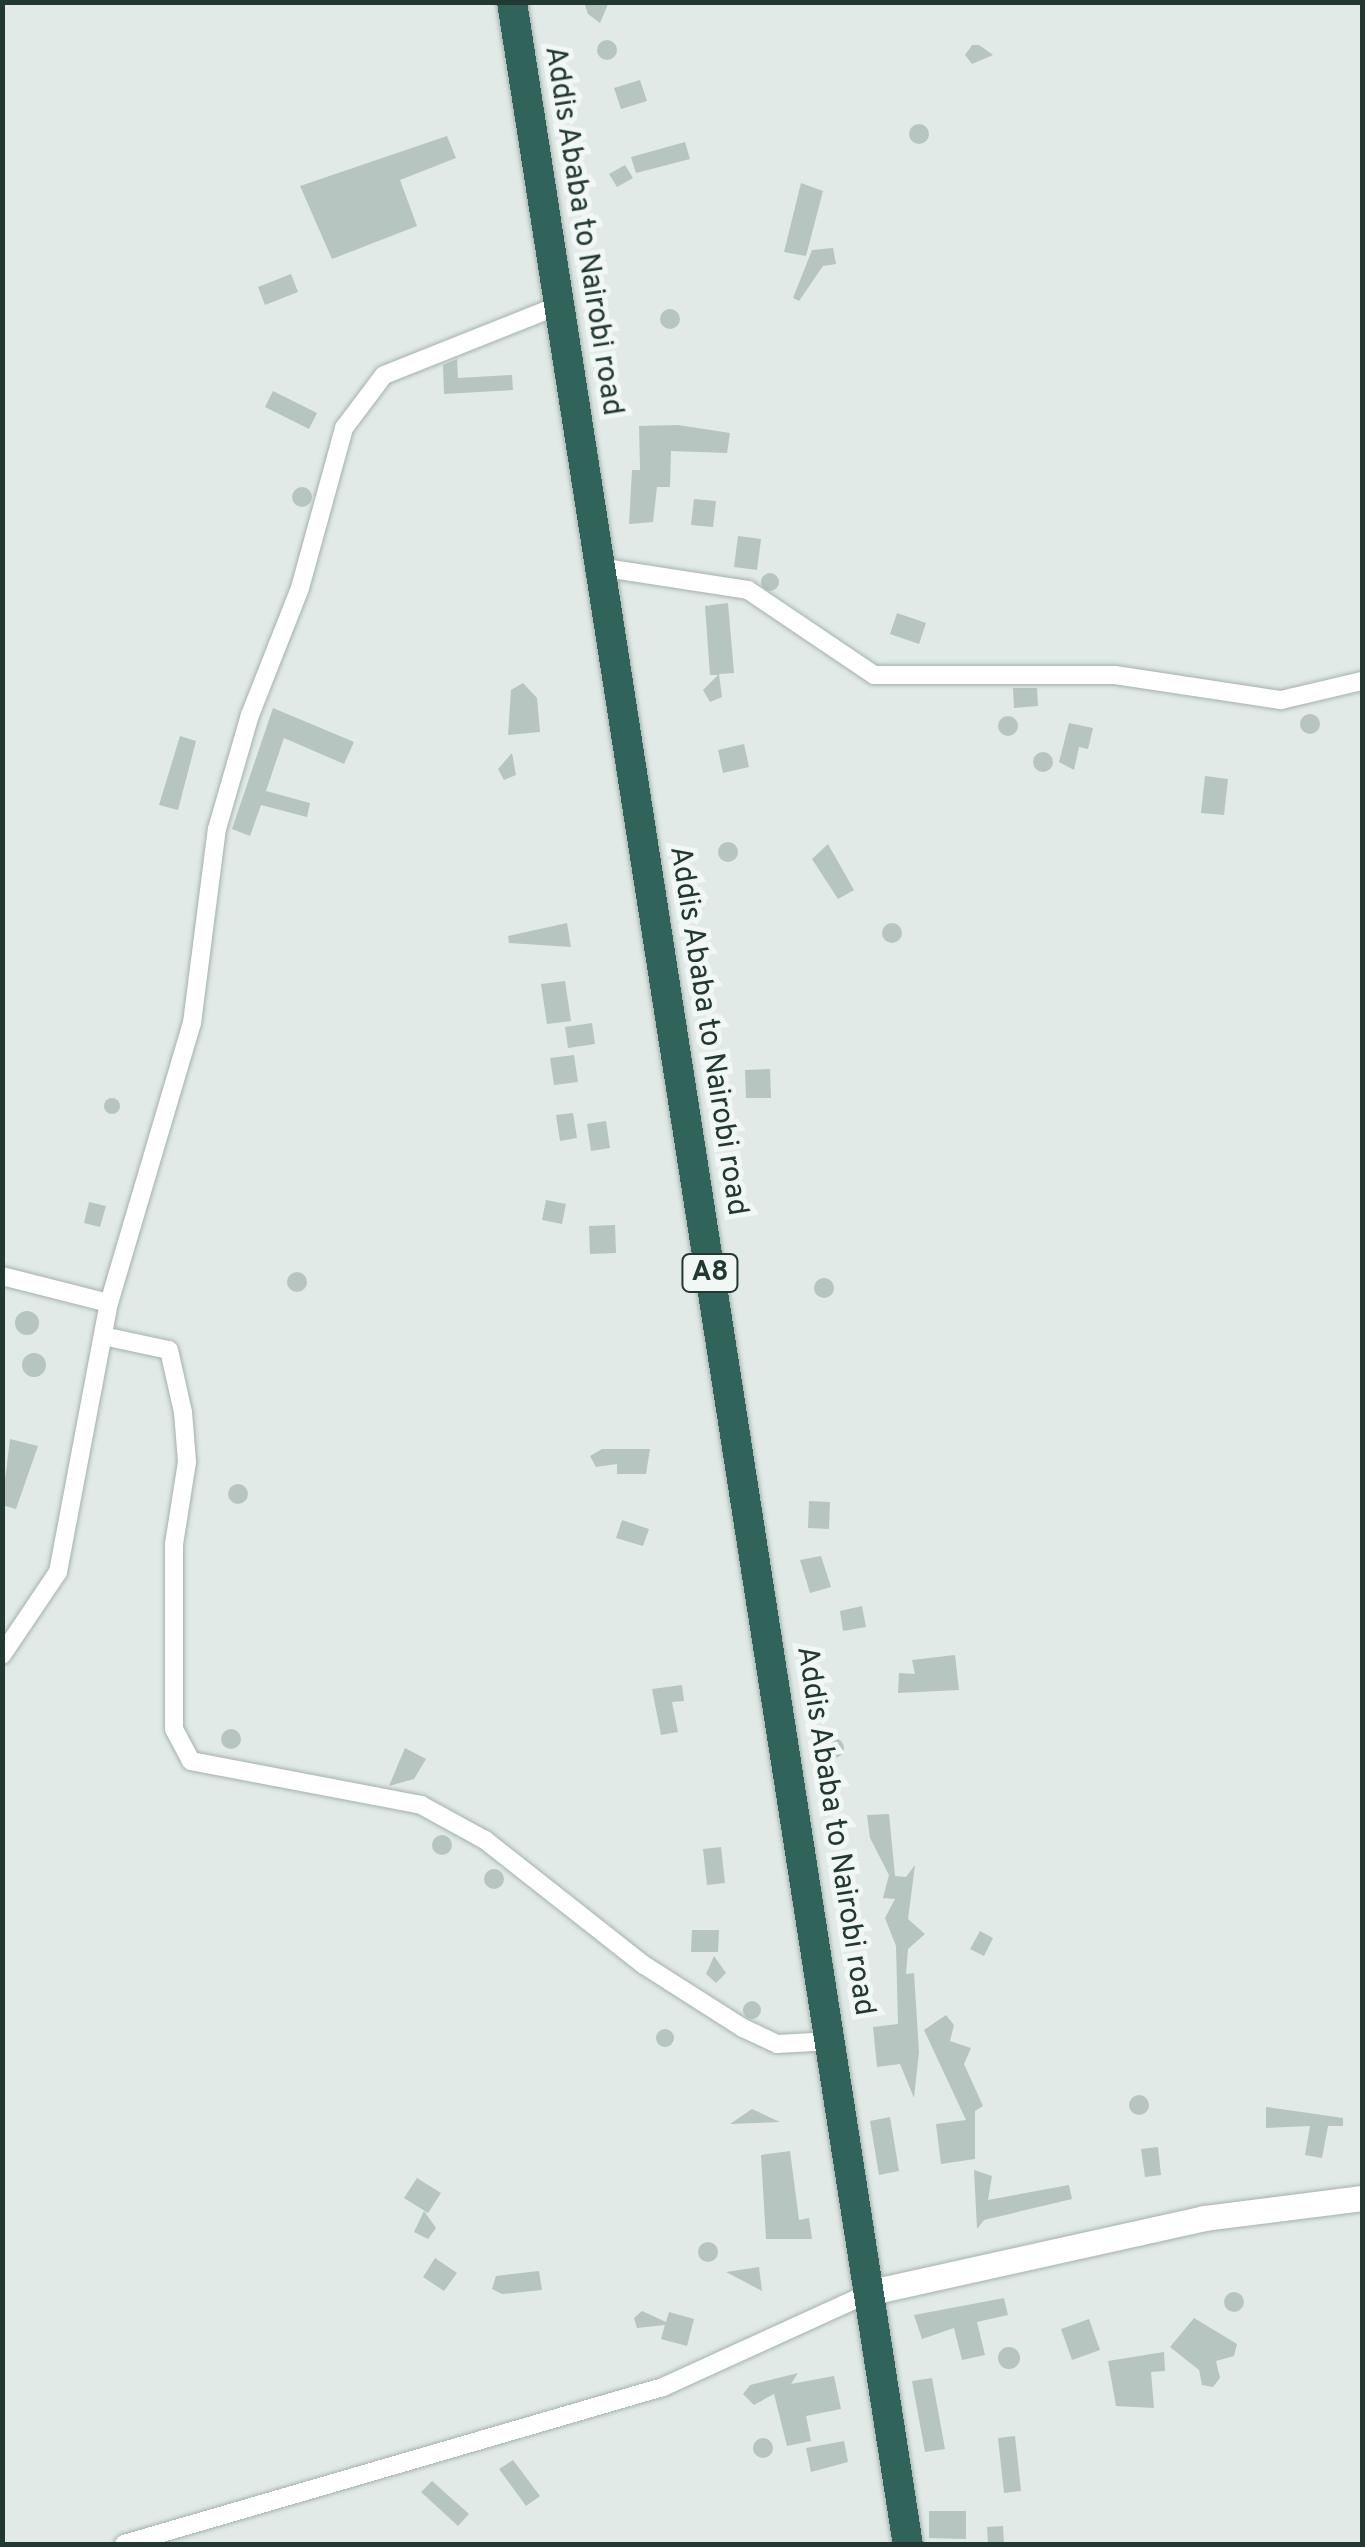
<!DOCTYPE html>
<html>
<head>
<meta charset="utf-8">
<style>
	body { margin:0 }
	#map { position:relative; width:1365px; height:2547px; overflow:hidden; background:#e1eae6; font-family:Overpass,sans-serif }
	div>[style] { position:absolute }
	.building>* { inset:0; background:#b6c5bf }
	.round { border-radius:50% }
	.roads { filter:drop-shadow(0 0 2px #a4b1ad) drop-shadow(0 0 2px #a4b1ad) }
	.street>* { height:18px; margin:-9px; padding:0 9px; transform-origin:9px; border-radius:9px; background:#fff }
	.secondary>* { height:25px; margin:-12.5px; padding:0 12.5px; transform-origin:12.5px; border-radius:12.5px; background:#fff }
	.highway>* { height:30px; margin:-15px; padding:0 15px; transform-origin:15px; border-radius:15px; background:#306359 }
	span { translate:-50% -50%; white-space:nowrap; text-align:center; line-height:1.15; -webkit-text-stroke:10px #f1f7f4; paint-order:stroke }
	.shield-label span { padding:2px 8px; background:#f1f7f4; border:2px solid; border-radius:8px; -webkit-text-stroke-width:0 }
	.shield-label { font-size:28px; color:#223933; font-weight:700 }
	.street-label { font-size:30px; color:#223933 }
	.frame { position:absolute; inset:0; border:5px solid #223933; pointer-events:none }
</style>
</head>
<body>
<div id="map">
	<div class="building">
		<div style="clip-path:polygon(584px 2px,609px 2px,600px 23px,588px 14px)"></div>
		<div class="round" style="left:597px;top:40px;width:20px;height:20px"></div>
		<div style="clip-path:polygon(972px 45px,979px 45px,993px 55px,972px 64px,965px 55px)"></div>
		<div style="clip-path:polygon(640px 80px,647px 101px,621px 109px,614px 88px)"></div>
		<div class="round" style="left:909px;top:124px;width:20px;height:20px"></div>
		<div style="clip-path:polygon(447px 136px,456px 158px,400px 180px,417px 226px,332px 259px,300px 186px)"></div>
		<div style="clip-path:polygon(685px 142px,690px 159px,636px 173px,631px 157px)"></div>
		<div style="clip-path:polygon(625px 165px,633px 178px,617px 187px,609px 174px)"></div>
		<div style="clip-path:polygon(801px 183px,823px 191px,806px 256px,784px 252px)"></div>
		<div style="clip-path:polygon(833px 248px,836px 264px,823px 266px,799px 301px,793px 298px,812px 250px)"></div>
		<div style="clip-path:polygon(291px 274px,298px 292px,265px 305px,258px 287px)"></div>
		<div class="round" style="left:660px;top:309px;width:20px;height:20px"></div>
		<div style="clip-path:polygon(457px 359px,458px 378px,512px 375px,513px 390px,444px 394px,443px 365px)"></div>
		<div style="clip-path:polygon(273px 391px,317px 413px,309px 429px,265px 407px)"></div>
		<div style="clip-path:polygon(678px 425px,730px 433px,727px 453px,671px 451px,670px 487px,657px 487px,653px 522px,629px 524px,632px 470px,640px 470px,639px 426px)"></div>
		<div class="round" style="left:292px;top:487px;width:20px;height:20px"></div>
		<div style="clip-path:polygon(694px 499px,716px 501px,713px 527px,691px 525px)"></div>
		<div style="clip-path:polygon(738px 536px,761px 539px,757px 570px,734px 567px)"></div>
		<div class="round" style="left:761px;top:573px;width:18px;height:18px"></div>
		<div style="clip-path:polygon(728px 603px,734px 673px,719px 674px,722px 697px,710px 702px,703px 690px,718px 675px,710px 675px,705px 606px)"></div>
		<div style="clip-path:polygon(897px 613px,926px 623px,919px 644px,890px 634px)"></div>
		<div style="clip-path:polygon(523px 683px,537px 698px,540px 732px,508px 735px,511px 690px)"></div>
		<div style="clip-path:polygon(1013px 688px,1037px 688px,1038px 706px,1014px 708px)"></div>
		<div style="clip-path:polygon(273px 708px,354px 742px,344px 764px,284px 738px,266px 791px,310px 803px,307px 817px,261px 805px,250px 836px,232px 829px)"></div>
		<div class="round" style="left:1300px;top:714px;width:20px;height:20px"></div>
		<div class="round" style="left:998px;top:716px;width:20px;height:20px"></div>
		<div style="clip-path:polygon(1069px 723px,1093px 728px,1088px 749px,1079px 747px,1074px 770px,1059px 762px)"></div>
		<div style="clip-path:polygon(180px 736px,196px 741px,178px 810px,159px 805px)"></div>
		<div style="clip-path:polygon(744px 744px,749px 767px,723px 773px,718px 750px)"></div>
		<div class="round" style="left:1033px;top:752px;width:20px;height:20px"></div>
		<div style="clip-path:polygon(512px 753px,516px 775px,504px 780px,498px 769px)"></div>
		<div style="clip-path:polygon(1205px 776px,1228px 779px,1224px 815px,1201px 813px)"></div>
		<div class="round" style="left:718px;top:842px;width:20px;height:20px"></div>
		<div style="clip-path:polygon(828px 844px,854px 890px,838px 899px,812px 859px)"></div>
		<div class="round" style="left:882px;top:923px;width:20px;height:20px"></div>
		<div style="clip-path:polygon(567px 923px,571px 947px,509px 943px,508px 936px)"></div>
		<div style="clip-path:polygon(565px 981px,571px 1021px,547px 1024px,541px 984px)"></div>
		<div style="clip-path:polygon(592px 1023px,595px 1044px,568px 1048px,565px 1027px)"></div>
		<div style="clip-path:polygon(574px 1055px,578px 1082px,554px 1085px,550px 1058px)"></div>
		<div style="clip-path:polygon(770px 1069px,771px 1098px,746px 1098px,745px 1070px)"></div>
		<div class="round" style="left:104px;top:1098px;width:16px;height:16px"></div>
		<div style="clip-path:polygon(573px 1113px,577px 1138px,560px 1141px,556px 1115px)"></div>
		<div style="clip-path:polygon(606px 1121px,610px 1148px,591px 1151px,587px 1124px)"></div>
		<div style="clip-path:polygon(546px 1200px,566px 1204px,562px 1224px,542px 1220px)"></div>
		<div style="clip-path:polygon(89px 1202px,106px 1206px,100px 1227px,84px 1223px)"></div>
		<div style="clip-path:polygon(615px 1225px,616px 1253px,590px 1254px,589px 1226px)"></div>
		<div class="round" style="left:287px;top:1272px;width:20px;height:20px"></div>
		<div class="round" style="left:814px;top:1278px;width:20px;height:20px"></div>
		<div class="round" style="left:15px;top:1311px;width:24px;height:24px"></div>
		<div class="round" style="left:22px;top:1353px;width:24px;height:24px"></div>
		<div style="clip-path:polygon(10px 1439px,38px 1446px,16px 1509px,2px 1505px)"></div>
		<div style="clip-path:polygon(602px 1449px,650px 1449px,646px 1474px,617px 1474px,617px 1464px,596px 1467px,590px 1456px)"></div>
		<div class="round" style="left:228px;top:1484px;width:20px;height:20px"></div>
		<div style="clip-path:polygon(809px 1501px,830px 1502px,829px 1529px,808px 1528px)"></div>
		<div style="clip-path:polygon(622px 1520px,649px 1529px,643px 1546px,616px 1538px)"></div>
		<div style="clip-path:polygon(821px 1556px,831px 1587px,810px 1593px,800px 1560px)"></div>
		<div style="clip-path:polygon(862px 1606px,866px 1627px,843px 1631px,840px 1611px)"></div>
		<div style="clip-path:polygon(955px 1655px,959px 1690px,898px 1693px,899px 1673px,915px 1674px,912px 1660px)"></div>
		<div style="clip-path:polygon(682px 1685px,684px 1701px,672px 1702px,678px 1732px,661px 1735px,652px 1689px)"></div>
		<div class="round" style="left:221px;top:1729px;width:20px;height:20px"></div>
		<div class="round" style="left:824px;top:1738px;width:20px;height:20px"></div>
		<div style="clip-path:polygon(405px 1748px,426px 1759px,414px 1779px,389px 1786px)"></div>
		<div style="clip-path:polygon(889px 1814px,895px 1876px,906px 1877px,915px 1865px,908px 1919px,925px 1934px,908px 1949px,906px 1974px,914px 1973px,919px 2052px,914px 2098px,900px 2064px,877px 2067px,873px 2027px,898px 2024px,896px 1946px,885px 1918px,895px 1899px,883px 1898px,889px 1875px,870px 1838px,867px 1815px)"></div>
		<div class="round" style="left:432px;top:1835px;width:20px;height:20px"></div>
		<div style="clip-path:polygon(721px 1847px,725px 1883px,707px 1885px,703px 1849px)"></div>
		<div class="round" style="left:484px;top:1869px;width:20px;height:20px"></div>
		<div style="clip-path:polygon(692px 1930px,719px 1930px,718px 1952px,691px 1952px)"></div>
		<div style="clip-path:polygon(980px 1931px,993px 1938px,984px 1956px,970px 1949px)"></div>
		<div style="clip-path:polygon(714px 1956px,726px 1973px,716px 1983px,706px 1974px)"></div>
		<div class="round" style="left:743px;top:2001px;width:18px;height:18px"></div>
		<div style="clip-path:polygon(946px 2015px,954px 2025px,950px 2041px,971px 2048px,964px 2064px,983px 2106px,975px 2111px,975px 2159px,941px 2164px,936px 2124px,966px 2120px,924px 2030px)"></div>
		<div class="round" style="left:656px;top:2029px;width:18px;height:18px"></div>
		<div class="round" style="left:1129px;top:2095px;width:20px;height:20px"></div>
		<div style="clip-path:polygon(1266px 2107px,1343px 2118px,1343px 2126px,1328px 2126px,1322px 2158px,1305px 2155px,1310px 2126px,1266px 2128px)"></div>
		<div style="clip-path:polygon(752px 2109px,780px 2122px,730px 2124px)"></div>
		<div style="clip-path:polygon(890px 2117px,899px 2171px,879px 2175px,870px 2121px)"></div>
		<div style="clip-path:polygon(1158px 2147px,1161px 2175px,1145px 2177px,1141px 2149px)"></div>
		<div style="clip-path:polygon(790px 2151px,799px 2220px,809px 2218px,812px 2239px,766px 2239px,761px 2155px)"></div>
		<div style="clip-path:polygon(974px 2170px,992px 2176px,988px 2200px,1069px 2185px,1072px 2199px,984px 2220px,977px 2229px)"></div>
		<div style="clip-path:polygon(417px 2178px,441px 2193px,428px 2213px,404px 2198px)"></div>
		<div style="clip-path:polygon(424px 2211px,436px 2228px,428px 2239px,414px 2232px)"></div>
		<div class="round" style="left:698px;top:2242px;width:20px;height:20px"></div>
		<div style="clip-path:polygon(435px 2258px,457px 2273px,444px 2291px,423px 2277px)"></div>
		<div style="clip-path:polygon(759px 2267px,762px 2291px,726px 2272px)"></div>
		<div style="clip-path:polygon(539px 2271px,542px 2290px,502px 2294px,492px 2289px,496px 2276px)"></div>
		<div class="round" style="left:1224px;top:2292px;width:20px;height:20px"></div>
		<div style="clip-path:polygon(1004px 2298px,1008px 2315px,977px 2322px,985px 2355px,962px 2360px,954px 2328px,922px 2339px,914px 2315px)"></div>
		<div style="clip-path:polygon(642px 2311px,666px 2322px,669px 2312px,694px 2319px,687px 2346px,661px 2339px,665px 2325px,637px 2328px,634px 2318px)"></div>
		<div style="clip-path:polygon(1194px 2318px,1237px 2344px,1234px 2356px,1216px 2361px,1220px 2378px,1213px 2387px,1202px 2385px,1199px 2370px,1170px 2347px)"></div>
		<div style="clip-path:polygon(1089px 2319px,1100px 2350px,1072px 2360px,1061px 2329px)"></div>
		<div class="round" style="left:998px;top:2347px;width:22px;height:22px"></div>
		<div style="clip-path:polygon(1164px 2352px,1165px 2371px,1151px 2372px,1154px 2408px,1116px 2406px,1108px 2361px)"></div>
		<div style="clip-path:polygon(798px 2373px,791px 2384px,834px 2376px,841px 2409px,806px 2416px,811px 2441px,787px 2446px,774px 2394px,754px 2405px,743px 2394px,750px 2385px)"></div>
		<div style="clip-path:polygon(932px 2378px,945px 2449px,925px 2452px,912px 2381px)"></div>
		<div style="clip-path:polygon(1015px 2436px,1021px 2491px,1004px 2493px,998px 2438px)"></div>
		<div class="round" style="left:753px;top:2438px;width:20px;height:20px"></div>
		<div style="clip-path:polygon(844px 2441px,848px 2462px,811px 2472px,806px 2448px)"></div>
		<div style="clip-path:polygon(513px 2460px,540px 2496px,526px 2506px,499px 2469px)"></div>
		<div style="clip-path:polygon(432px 2481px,469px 2514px,458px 2526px,421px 2492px)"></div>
		<div style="clip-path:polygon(929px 2511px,966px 2511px,966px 2539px,929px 2538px)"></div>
		<div style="clip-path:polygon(1003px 2526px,1004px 2544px,988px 2544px,987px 2527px)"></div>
	</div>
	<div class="roads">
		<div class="street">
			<div style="left:599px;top:567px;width:151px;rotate:8.8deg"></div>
			<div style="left:748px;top:590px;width:152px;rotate:34deg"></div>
			<div style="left:874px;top:675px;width:241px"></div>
			<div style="left:1115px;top:675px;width:168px;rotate:8.6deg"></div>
			<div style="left:1281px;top:700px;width:83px;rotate:-13.2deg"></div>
			<div style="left:2px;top:1276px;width:110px;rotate:14.2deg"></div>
			<div style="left:103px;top:1336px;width:67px;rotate:12deg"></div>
			<div style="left:169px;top:1350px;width:64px;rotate:77.3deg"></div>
			<div style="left:183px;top:1412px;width:50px;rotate:85.4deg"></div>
			<div style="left:187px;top:1462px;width:83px;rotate:99deg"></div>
			<div style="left:174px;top:1544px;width:185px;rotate:90deg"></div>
			<div style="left:174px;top:1729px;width:36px;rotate:62deg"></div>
			<div style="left:191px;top:1761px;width:234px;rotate:10.8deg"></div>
			<div style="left:421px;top:1805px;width:73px;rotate:28.7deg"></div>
			<div style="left:485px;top:1840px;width:202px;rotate:38.2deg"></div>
			<div style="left:644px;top:1965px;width:117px;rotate:32.5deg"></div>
			<div style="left:743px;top:2028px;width:38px;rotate:25deg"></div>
			<div style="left:777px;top:2044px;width:55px;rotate:-3.1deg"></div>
			<div style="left:2px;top:1655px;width:100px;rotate:-56deg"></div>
			<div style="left:58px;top:1572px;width:274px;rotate:-79.3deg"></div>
			<div style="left:109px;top:1303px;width:292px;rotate:-73.5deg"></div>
			<div style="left:192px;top:1023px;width:196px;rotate:-82.7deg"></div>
			<div style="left:217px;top:829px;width:119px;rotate:-73.9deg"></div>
			<div style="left:250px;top:715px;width:136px;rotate:-68.5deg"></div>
			<div style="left:300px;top:588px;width:166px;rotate:-74.6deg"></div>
			<div style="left:344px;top:428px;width:66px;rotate:-53deg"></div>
			<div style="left:384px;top:375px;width:186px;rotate:-21.7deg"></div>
			<div style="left:124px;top:2544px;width:561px;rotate:-16.24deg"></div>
			<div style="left:663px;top:2387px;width:229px;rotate:-24.5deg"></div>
		</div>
		<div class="secondary">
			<div style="left:871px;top:2292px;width:341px;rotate:-12.5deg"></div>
			<div style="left:1204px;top:2218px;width:159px;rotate:-7.2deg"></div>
		</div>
		<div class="highway">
			<div style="left:512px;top:2px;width:2573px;rotate:81.15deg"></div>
		</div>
	</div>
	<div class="shield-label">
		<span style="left:710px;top:1273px">A8</span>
	</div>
	<div class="street-label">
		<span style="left:582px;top:231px;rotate:81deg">Addis Ababa to Nairobi road</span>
		<span style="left:707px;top:1031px;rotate:81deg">Addis Ababa to Nairobi road</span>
		<span style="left:834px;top:1831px;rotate:81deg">Addis Ababa to Nairobi road</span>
	</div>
	<div class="frame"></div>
</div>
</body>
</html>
